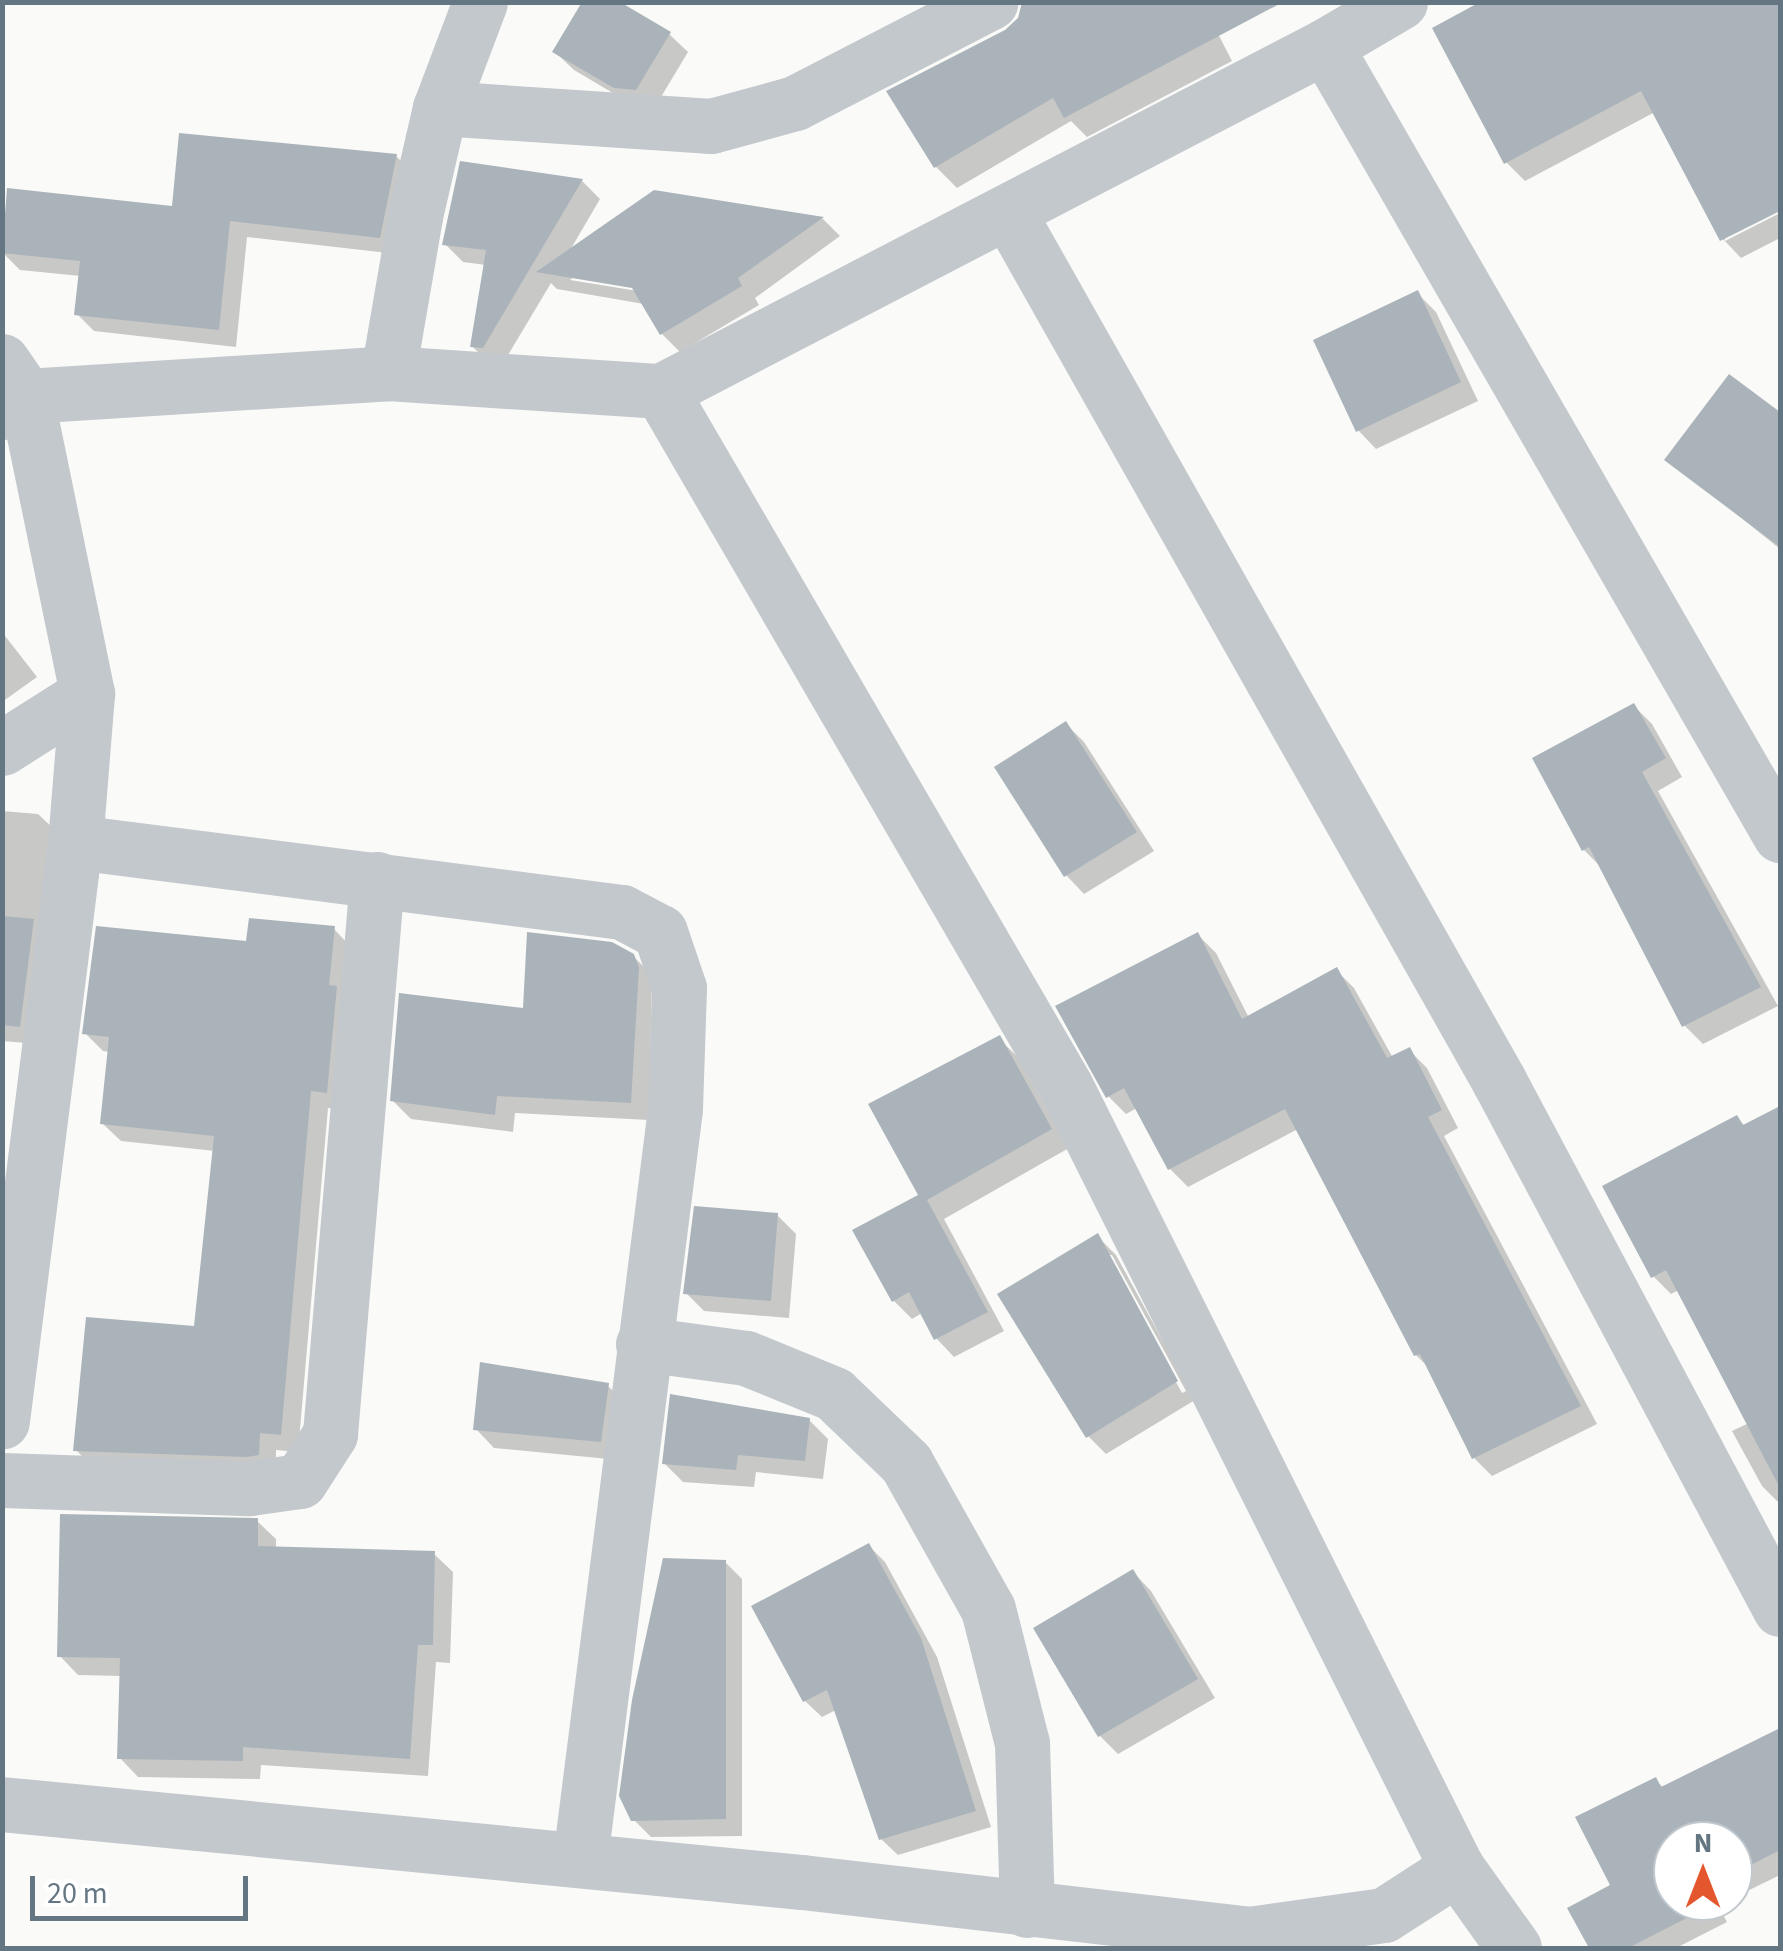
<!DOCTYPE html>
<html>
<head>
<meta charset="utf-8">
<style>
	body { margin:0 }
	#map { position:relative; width:1783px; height:1951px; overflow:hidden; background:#fafaf8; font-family:"Source Sans 3",sans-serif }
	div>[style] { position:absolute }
	.shadow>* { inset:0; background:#0003 }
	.building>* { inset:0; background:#aab3b9 }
	.minor>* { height:55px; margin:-27.5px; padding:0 27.5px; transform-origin:27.5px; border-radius:27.5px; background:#c3c8cc }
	span { translate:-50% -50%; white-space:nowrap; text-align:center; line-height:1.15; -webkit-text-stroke:10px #fff; paint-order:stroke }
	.frame { position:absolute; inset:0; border:5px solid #657683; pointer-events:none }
	.north { position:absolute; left:1653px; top:1821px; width:100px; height:100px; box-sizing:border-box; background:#fff; border:2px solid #c1c8cd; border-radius:50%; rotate:0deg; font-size:28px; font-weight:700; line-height:40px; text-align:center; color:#657683 }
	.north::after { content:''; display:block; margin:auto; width:35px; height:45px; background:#e4572e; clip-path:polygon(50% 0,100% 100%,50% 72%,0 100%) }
	.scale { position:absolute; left:30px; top:1876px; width:218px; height:45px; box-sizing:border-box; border:5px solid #657683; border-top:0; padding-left:12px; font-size:30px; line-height:35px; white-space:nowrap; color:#657683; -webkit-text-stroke:8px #fff; paint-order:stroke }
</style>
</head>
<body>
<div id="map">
	<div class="shadow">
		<div style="clip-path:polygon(1489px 2px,1780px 2px,1780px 208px,1725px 236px,1725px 241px,1780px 213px,1780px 238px,1741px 258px,1723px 239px,1655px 112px,1525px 181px,1506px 162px)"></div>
		<div style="clip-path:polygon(1216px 30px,1232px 61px,1087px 137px,1071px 121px,957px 188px,936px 167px,890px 92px)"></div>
		<div style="clip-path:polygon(669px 34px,688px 52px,655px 107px,635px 106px,574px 70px,555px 52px)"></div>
		<div style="clip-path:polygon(396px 156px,414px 174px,397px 254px,247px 237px,236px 347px,94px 331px,77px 314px,81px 276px,20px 270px,2px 252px)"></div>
		<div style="clip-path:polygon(evenodd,462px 164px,582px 181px,600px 199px,569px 252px,655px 193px,823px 219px,840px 236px,755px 298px,759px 305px,680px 352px,662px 334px,644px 304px,557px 289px,551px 283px,502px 365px,491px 365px,472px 346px,486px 265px,463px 262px,445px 244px,462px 164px,575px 276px,645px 288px,644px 292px,570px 280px,575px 276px)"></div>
		<div style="clip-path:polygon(1417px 293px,1436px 312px,1478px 401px,1376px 449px,1358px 430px)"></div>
		<div style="clip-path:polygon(1729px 377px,1780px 416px,1780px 549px,1668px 459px)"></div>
		<div style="clip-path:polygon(2px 632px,37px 677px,2px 702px)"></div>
		<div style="clip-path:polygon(1634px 706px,1652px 724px,1682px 777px,1658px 791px,1778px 1006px,1703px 1044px,1684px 1025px,1603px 869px,1584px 850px)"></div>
		<div style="clip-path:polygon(1066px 724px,1084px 742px,1154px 851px,1084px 894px,1066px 875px)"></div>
		<div style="clip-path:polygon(2px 811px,38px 814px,57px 832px,38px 1044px,2px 1041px)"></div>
		<div style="clip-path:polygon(334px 929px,351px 947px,345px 1110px,328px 1108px,298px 1452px,276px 1450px,276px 1472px,94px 1468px,76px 1450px,196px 1329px,215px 1151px,121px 1141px,103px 1124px,110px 1052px,103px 1051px,85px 1033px,248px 944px)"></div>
		<div style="clip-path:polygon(1198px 935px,1216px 953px,1249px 1018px,1336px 970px,1354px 988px,1393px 1058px,1409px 1050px,1427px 1068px,1458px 1128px,1444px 1136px,1597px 1424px,1492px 1476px,1474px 1458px,1429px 1368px,1416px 1355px,1298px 1129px,1188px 1187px,1170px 1169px,1137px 1108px,1126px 1114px,1108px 1096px)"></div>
		<div style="clip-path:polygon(633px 956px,652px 975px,649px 1120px,515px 1113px,513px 1132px,411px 1119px,392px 1100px)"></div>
		<div style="clip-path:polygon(999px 1039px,1018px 1057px,1069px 1148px,944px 1219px,1004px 1331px,954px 1357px,936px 1338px,922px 1313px,912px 1319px,894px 1301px,922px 1196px)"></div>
		<div style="clip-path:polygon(1780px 1109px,1780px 1502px,1779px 1503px,1762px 1486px,1732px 1431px,1749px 1423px,1679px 1290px,1671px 1294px,1653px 1276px,1737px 1118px,1746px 1127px)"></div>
		<div style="clip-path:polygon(777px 1215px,796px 1234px,789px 1318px,704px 1311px,686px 1293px)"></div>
		<div style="clip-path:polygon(evenodd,1097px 1236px,1116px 1255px,1195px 1400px,1106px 1454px,1088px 1436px,1097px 1236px,1106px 1255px,1112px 1255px,1186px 1391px,1182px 1393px,1106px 1255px)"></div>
		<div style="clip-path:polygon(608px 1386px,626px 1404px,619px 1460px,494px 1448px,476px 1429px)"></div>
		<div style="clip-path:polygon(809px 1420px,828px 1439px,823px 1479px,756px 1472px,754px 1487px,683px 1482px,664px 1463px)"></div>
		<div style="clip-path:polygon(257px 1521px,276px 1539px,276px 1549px,434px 1554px,453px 1572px,450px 1663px,436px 1662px,428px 1776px,261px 1765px,260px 1779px,138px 1777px,120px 1758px,122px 1676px,78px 1675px,60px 1656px)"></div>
		<div style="clip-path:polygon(869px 1546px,885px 1562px,937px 1657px,991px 1827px,898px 1855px,881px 1839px,836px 1710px,822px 1717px,805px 1701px)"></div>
		<div style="clip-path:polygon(725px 1562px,742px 1579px,742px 1836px,651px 1837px,633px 1819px)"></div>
		<div style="clip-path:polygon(1133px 1572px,1151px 1591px,1215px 1698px,1118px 1754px,1100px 1736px)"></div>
		<div style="clip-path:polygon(1771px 1735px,1780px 1745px,1780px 1875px,1733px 1898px,1733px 1841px,1673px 1841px,1673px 1901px,1727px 1901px,1718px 1905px,1727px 1922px,1676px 1948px,1592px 1948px,1571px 1909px,1614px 1886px,1655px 1780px,1664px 1788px)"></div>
	</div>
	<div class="building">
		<div style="clip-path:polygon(582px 2px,620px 2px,671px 32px,636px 90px,614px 88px,552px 52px)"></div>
		<div style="clip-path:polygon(1022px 2px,1283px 2px,1064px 118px,1053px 98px,934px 168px,886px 91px,1005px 30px,1018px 18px)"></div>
		<div style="clip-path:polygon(1480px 2px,1780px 2px,1780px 211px,1720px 241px,1641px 91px,1504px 164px,1432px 28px)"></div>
		<div style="clip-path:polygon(179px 133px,397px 154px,380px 238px,230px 221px,219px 330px,74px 315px,80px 261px,2px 253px,7px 188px,172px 206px)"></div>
		<div style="clip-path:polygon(460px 161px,583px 179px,483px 348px,470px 347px,486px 250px,442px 245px)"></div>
		<div style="clip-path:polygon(654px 190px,824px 217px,738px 278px,742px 286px,660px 335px,632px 288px,536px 272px)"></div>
		<div style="clip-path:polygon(1418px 290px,1461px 382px,1356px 432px,1313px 340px)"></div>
		<div style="clip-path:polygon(1729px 374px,1780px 412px,1780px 547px,1664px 460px)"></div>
		<div style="clip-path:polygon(1634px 703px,1666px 758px,1642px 772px,1761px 987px,1682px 1027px,1589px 847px,1582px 851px,1532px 758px)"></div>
		<div style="clip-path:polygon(1066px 721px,1137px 832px,1064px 877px,994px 767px)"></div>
		<div style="clip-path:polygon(2px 916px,34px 919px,20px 1027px,2px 1025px)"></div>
		<div style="clip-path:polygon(249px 918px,335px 926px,329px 985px,337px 986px,327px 1093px,311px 1091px,281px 1435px,260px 1433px,259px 1455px,247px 1457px,73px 1451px,86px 1317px,194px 1326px,214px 1136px,100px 1124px,109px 1037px,82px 1034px,96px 926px,246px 941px)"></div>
		<div style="clip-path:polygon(527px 932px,612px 942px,634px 954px,639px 968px,631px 1103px,497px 1096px,495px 1115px,390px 1101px,399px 993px,523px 1008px)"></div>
		<div style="clip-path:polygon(1198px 932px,1242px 1019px,1337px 967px,1387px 1058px,1410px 1047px,1442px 1110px,1428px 1117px,1581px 1406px,1472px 1459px,1420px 1354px,1414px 1356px,1285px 1109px,1168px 1170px,1124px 1088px,1106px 1098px,1055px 1006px)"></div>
		<div style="clip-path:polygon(1000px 1035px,1052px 1129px,927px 1200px,988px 1312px,934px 1340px,909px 1292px,892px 1302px,852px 1230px,918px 1195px,868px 1104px)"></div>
		<div style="clip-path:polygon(1780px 1106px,1780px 1488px,1666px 1270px,1651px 1278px,1602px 1186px,1737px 1115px,1743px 1125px)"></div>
		<div style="clip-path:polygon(694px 1206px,778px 1213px,771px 1301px,683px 1294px)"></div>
		<div style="clip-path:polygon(1098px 1233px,1178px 1381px,1086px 1438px,997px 1294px)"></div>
		<div style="clip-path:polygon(480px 1362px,609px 1383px,601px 1442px,473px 1430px)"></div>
		<div style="clip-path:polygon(670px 1394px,810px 1418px,805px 1461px,738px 1455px,736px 1470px,662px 1464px)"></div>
		<div style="clip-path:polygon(60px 1514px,258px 1518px,258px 1546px,435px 1551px,433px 1645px,418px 1645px,410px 1759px,243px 1747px,243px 1761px,117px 1759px,120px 1658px,57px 1657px)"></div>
		<div style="clip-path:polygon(869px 1543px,921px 1638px,976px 1811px,879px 1840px,827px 1690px,803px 1702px,751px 1606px)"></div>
		<div style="clip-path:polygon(663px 1558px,726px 1560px,726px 1819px,631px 1821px,619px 1796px,632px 1700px)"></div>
		<div style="clip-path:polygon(1133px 1569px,1198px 1679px,1098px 1737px,1033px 1628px)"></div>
		<div style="clip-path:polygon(1780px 1728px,1780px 1850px,1733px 1874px,1733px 1841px,1673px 1841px,1673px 1901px,1710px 1901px,1712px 1905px,1628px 1948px,1589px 1948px,1567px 1908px,1610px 1885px,1575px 1817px,1656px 1777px,1661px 1787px)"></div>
	</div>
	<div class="minor">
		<div style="left:1325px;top:46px;width:911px;rotate:60.03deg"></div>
		<div style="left:440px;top:108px;width:272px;rotate:3.8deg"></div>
		<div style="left:711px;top:126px;width:87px;rotate:-15.3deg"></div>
		<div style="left:795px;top:103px;width:220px;rotate:-27.3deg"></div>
		<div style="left:1008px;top:212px;width:998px;rotate:60.53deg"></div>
		<div style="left:1499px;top:1081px;width:598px;rotate:61.98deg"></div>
		<div style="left:2px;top:361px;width:42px;rotate:55.6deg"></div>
		<div style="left:26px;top:396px;width:304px;rotate:78.4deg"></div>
		<div style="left:87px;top:694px;width:148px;rotate:94.6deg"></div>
		<div style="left:75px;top:842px;width:584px;rotate:97.19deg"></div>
		<div style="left:388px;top:373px;width:159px;rotate:-80.2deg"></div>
		<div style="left:415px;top:216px;width:111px;rotate:-77deg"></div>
		<div style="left:440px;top:108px;width:113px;rotate:-69.3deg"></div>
		<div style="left:661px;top:391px;width:805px;rotate:59.81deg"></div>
		<div style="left:1066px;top:1087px;width:873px;rotate:63.41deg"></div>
		<div style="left:1457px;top:1868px;width:98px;rotate:54.5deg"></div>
		<div style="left:2px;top:412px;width:29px;rotate:-34deg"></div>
		<div style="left:26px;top:396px;width:363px;rotate:-3.6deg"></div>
		<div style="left:388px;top:373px;width:274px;rotate:3.8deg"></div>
		<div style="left:661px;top:391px;width:748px;rotate:-27.46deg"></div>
		<div style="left:1325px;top:46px;width:87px;rotate:-30.4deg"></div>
		<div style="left:2px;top:748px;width:101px;rotate:-32.4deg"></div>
		<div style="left:75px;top:842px;width:551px;rotate:7.29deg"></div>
		<div style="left:622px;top:912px;width:43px;rotate:27.8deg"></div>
		<div style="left:660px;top:932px;width:59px;rotate:71.3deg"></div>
		<div style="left:679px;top:988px;width:121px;rotate:91.9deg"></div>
		<div style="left:675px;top:1109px;width:756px;rotate:97.22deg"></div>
		<div style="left:643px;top:1344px;width:104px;rotate:7.7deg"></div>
		<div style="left:746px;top:1358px;width:95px;rotate:22.2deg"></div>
		<div style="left:834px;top:1394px;width:100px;rotate:43.8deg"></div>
		<div style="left:906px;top:1463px;width:167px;rotate:60.7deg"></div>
		<div style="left:988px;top:1609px;width:138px;rotate:75.8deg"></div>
		<div style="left:1022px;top:1743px;width:167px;rotate:88.3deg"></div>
		<div style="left:2px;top:1480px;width:247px;rotate:1.9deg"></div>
		<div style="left:249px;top:1488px;width:51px;rotate:-7.8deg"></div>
		<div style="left:300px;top:1481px;width:56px;rotate:-57.4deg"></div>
		<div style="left:330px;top:1434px;width:557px;rotate:-85.16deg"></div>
		<div style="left:2px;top:1804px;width:804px;rotate:5.57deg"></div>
		<div style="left:802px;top:1882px;width:450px;rotate:6.6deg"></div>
		<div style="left:1249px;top:1934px;width:136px;rotate:-8deg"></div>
		<div style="left:1384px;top:1915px;width:87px;rotate:-32.8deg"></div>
	</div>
	<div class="frame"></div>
	<div class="north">N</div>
	<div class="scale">20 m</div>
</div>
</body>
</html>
